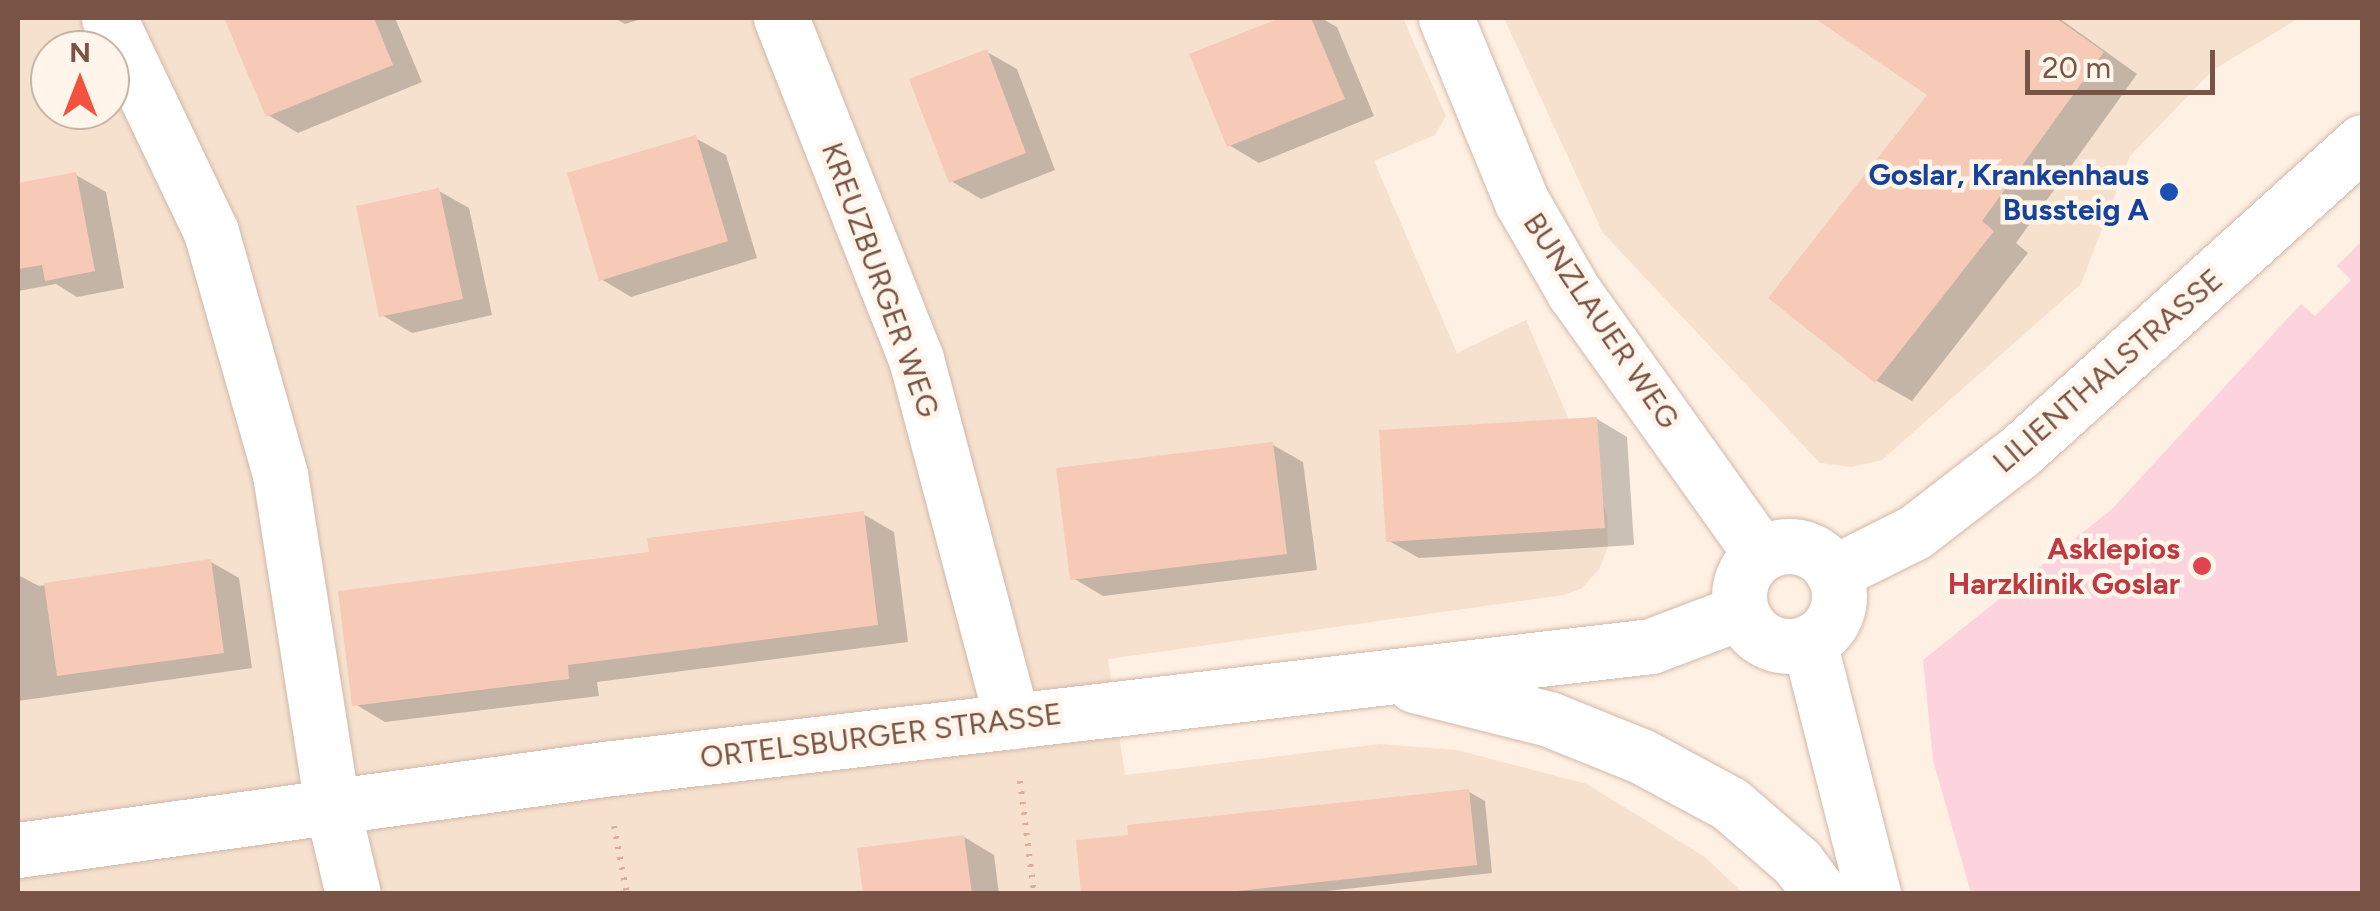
<!DOCTYPE html>
<html>
<head>
<meta charset="utf-8">
<style>
	body { margin:0 }
	#map { position:relative; width:2380px; height:911px; overflow:hidden; background:#fef0e2; font-family:Figtree,sans-serif }
	div>[style] { position:absolute }
	.residential>* { inset:0; background:#f6e1cf }
	.medical>* { inset:0; background:#fdd4dd }
	.shadow>* { inset:0; background:#0003 }
	.building>* { inset:0; background:#f6cab7 }
	.path>* { height:6px; margin-top:-3px; transform-origin:0; background:repeating-linear-gradient(90deg,#dbad9a 0 2.5px,transparent 0 10.5px) }
	.roads { filter:drop-shadow(0 0 2px #d2b8aa) drop-shadow(0 0 2px #d2b8aa) }
	.minor>* { height:55px; margin:-27.5px; padding:0 27.5px; transform-origin:27.5px; border-radius:27.5px; background:#fff }
	.minor>.ring { margin:-27.5px; padding:0; box-sizing:content-box; background:none; border:55px solid #fff; border-radius:50% }
	.dots>* { width:28px; height:28px; translate:-50% -50%; box-sizing:border-box; border:5px solid #fff5ea; border-radius:50% }
	span { translate:-50% -50%; white-space:nowrap; text-align:center; line-height:1.15; -webkit-text-stroke:9px #fff5ea; paint-order:stroke }
	.transit-label { font-size:30px; color:#164399; font-weight:700 }
	.right { translate:-100% -50%; text-align:right }
	.street-label { font-size:30px; color:#785346 }
	.health-label { font-size:30px; color:#be3a42; font-weight:700 }
	.frame { position:absolute; inset:0; border:20px solid #785346; pointer-events:none }
	.north { position:absolute; left:30px; top:30px; width:100px; height:100px; box-sizing:border-box; background:#fff5ea; border:2px solid #c9b4a8; border-radius:50%; rotate:0deg; font-size:28px; font-weight:700; line-height:40px; text-align:center; color:#785346 }
	.north::after { content:''; display:block; margin:auto; width:35px; height:45px; background:#f3533c; clip-path:polygon(50% 0,100% 100%,50% 72%,0 100%) }
	.scale { position:absolute; left:2025px; top:50px; width:190px; height:45px; box-sizing:border-box; border:5px solid #785346; border-top:0; padding-left:12px; font-size:30px; line-height:35px; white-space:nowrap; color:#785346; -webkit-text-stroke:8px #fff5ea; paint-order:stroke }
</style>
</head>
<body>
<div id="map">
	<div class="residential">
		<div style="clip-path:polygon(evenodd,18px 18px,1403px 18px,1446px 116px,1435px 135px,1374px 161px,1457px 353px,1526px 320px,1595px 480px,1607px 515px,1608px 547px,1599px 569px,1582px 588px,1564px 595px,1108px 659px,1125px 775px,1380px 744px,1457px 750px,1587px 784px,1705px 857px,1743px 893px,18px 893px,18px 18px,50px 50px,110px 50px,110px 110px,50px 110px,50px 50px)"></div>
		<div style="clip-path:polygon(1504px 18px,2299px 18px,2213px 70px,2130px 156px,2081px 284px,1882px 460px,1852px 467px,1820px 463px,1603px 233px)"></div>
	</div>
	<div class="medical">
		<div style="clip-path:polygon(2362px 241px,2362px 893px,1971px 893px,1933px 760px,1923px 660px,2112px 509px,2301px 304px,2315px 316px,2351px 280px,2337px 266px)"></div>
	</div>
	<div class="shadow">
		<div style="clip-path:polygon(248px 18px,395px 18px,422px 82px,298px 133px,268px 115px,230px 25px)"></div>
		<div style="clip-path:polygon(614px 18px,645px 18px,625px 24px)"></div>
		<div style="clip-path:polygon(1286px 18px,1321px 18px,1337px 27px,1374px 116px,1259px 163px,1229px 145px,1192px 56px)"></div>
		<div style="clip-path:polygon(1818px 18px,2059px 18px,2137px 74px,2016px 243px,2028px 253px,1912px 401px,1877px 381px,1771px 297px,1931px 95px)"></div>
		<div style="clip-path:polygon(987px 52px,1017px 69px,1055px 170px,981px 199px,951px 181px)"></div>
		<div style="clip-path:polygon(695px 138px,726px 155px,757px 258px,631px 297px,601px 279px)"></div>
		<div style="clip-path:polygon(76px 175px,106px 192px,124px 288px,77px 297px,56px 284px,18px 291px,18px 186px)"></div>
		<div style="clip-path:polygon(439px 191px,469px 208px,492px 315px,412px 333px,382px 315px)"></div>
		<div style="clip-path:polygon(1597px 419px,1627px 437px,1634px 545px,1419px 558px,1389px 541px)"></div>
		<div style="clip-path:polygon(1273px 445px,1303px 462px,1317px 570px,1103px 596px,1073px 578px)"></div>
		<div style="clip-path:polygon(863px 514px,894px 532px,908px 642px,597px 682px,599px 696px,385px 722px,355px 704px,652px 554px)"></div>
		<div style="clip-path:polygon(211px 562px,239px 578px,252px 668px,18px 701px,18px 575px,39px 586px)"></div>
		<div style="clip-path:polygon(1469px 792px,1485px 801px,1492px 873px,1300px 894px,1083px 894px)"></div>
		<div style="clip-path:polygon(964px 837px,994px 855px,999px 894px,866px 894px)"></div>
	</div>
	<div class="building">
		<div style="clip-path:polygon(224px 18px,374px 18px,393px 65px,266px 117px)"></div>
		<div style="clip-path:polygon(1280px 18px,1311px 18px,1345px 99px,1227px 147px,1189px 54px)"></div>
		<div style="clip-path:polygon(1814px 18px,2056px 18px,2104px 52px,1982px 221px,1994px 231px,1875px 383px,1768px 298px,1927px 95px)"></div>
		<div style="clip-path:polygon(987px 49px,1026px 153px,949px 183px,909px 79px)"></div>
		<div style="clip-path:polygon(696px 135px,728px 241px,599px 281px,567px 173px)"></div>
		<div style="clip-path:polygon(76px 172px,95px 271px,45px 281px,42px 265px,18px 269px,18px 183px)"></div>
		<div style="clip-path:polygon(439px 188px,463px 299px,379px 317px,356px 206px)"></div>
		<div style="clip-path:polygon(1597px 417px,1605px 528px,1386px 542px,1379px 430px)"></div>
		<div style="clip-path:polygon(1273px 442px,1287px 554px,1070px 580px,1056px 468px)"></div>
		<div style="clip-path:polygon(864px 511px,878px 625px,568px 665px,569px 679px,352px 706px,338px 591px,649px 552px,647px 538px)"></div>
		<div style="clip-path:polygon(211px 559px,224px 653px,57px 676px,44px 583px)"></div>
		<div style="clip-path:polygon(1469px 789px,1477px 865px,1209px 894px,1081px 894px,1076px 840px,1128px 835px,1127px 825px)"></div>
		<div style="clip-path:polygon(964px 835px,972px 894px,863px 894px,857px 848px)"></div>
	</div>
	<div class="path">
		<div style="left:1020px;top:781px;width:114px;rotate:82.9deg"></div>
		<div style="left:614px;top:826px;width:69px;rotate:79.2deg"></div>
	</div>
	<div class="roads">
		<div class="minor">
			<div style="left:109px;top:18px;width:237px;rotate:64.5deg"></div>
			<div style="left:211px;top:232px;width:252px;rotate:74.1deg"></div>
			<div style="left:280px;top:474px;width:336px;rotate:81.1deg"></div>
			<div style="left:332px;top:806px;width:90px;rotate:76.6deg"></div>
			<div style="left:781px;top:18px;width:367px;rotate:68.4deg"></div>
			<div style="left:916px;top:359px;width:375px;rotate:75.1deg"></div>
			<div style="left:1446px;top:18px;width:199px;rotate:67.6deg"></div>
			<div style="left:1522px;top:202px;width:104px;rotate:60deg"></div>
			<div style="left:1574px;top:292px;width:322px;rotate:54.5deg"></div>
			<div class="ring" style="left:1739px;top:546px;width:45px;height:45px"></div>
			<div style="left:1833px;top:573px;width:92px;rotate:-26.6deg"></div>
			<div style="left:1915px;top:532px;width:131px;rotate:-37.6deg"></div>
			<div style="left:2019px;top:452px;width:462px;rotate:-42.1deg"></div>
			<div style="left:1809px;top:642px;width:260px;rotate:75.7deg"></div>
			<div style="left:1414px;top:685px;width:139px;rotate:14.1deg"></div>
			<div style="left:1549px;top:719px;width:99px;rotate:21.9deg"></div>
			<div style="left:1641px;top:756px;width:101px;rotate:28.3deg"></div>
			<div style="left:1730px;top:804px;width:89px;rotate:40.9deg"></div>
			<div style="left:1797px;top:862px;width:40px;rotate:53deg"></div>
			<div style="left:18px;top:850px;width:592px;rotate:-7.87deg"></div>
			<div style="left:604px;top:769px;width:1054px;rotate:-6.7deg"></div>
			<div style="left:1651px;top:646px;width:96px;rotate:-20.7deg"></div>
		</div>
	</div>
	<div class="dots">
		<div style="left:2169px;top:192px;background:#1a4fb4"></div>
		<div style="left:2202px;top:566px;background:#e0444e"></div>
	</div>
	<div class="transit-label">
		<span class="right" style="left:2149px;top:192px">Goslar, Krankenhaus<br>Bussteig A</span>
	</div>
	<div class="street-label">
		<span style="left:880px;top:280px;rotate:70deg">KREUZBURGER WEG</span>
		<span style="left:1601px;top:321px;rotate:56deg">BUNZLAUER WEG</span>
		<span style="left:2108px;top:371px;rotate:-41deg">LILIENTHALSTRASSE</span>
		<span style="left:881px;top:736px;rotate:-7deg">ORTELSBURGER STRASSE</span>
	</div>
	<div class="health-label">
		<span class="right" style="left:2180px;top:566px">Asklepios<br>Harzklinik Goslar</span>
	</div>
	<div class="frame"></div>
	<div class="north">N</div>
	<div class="scale">20 m</div>
</div>
</body>
</html>
